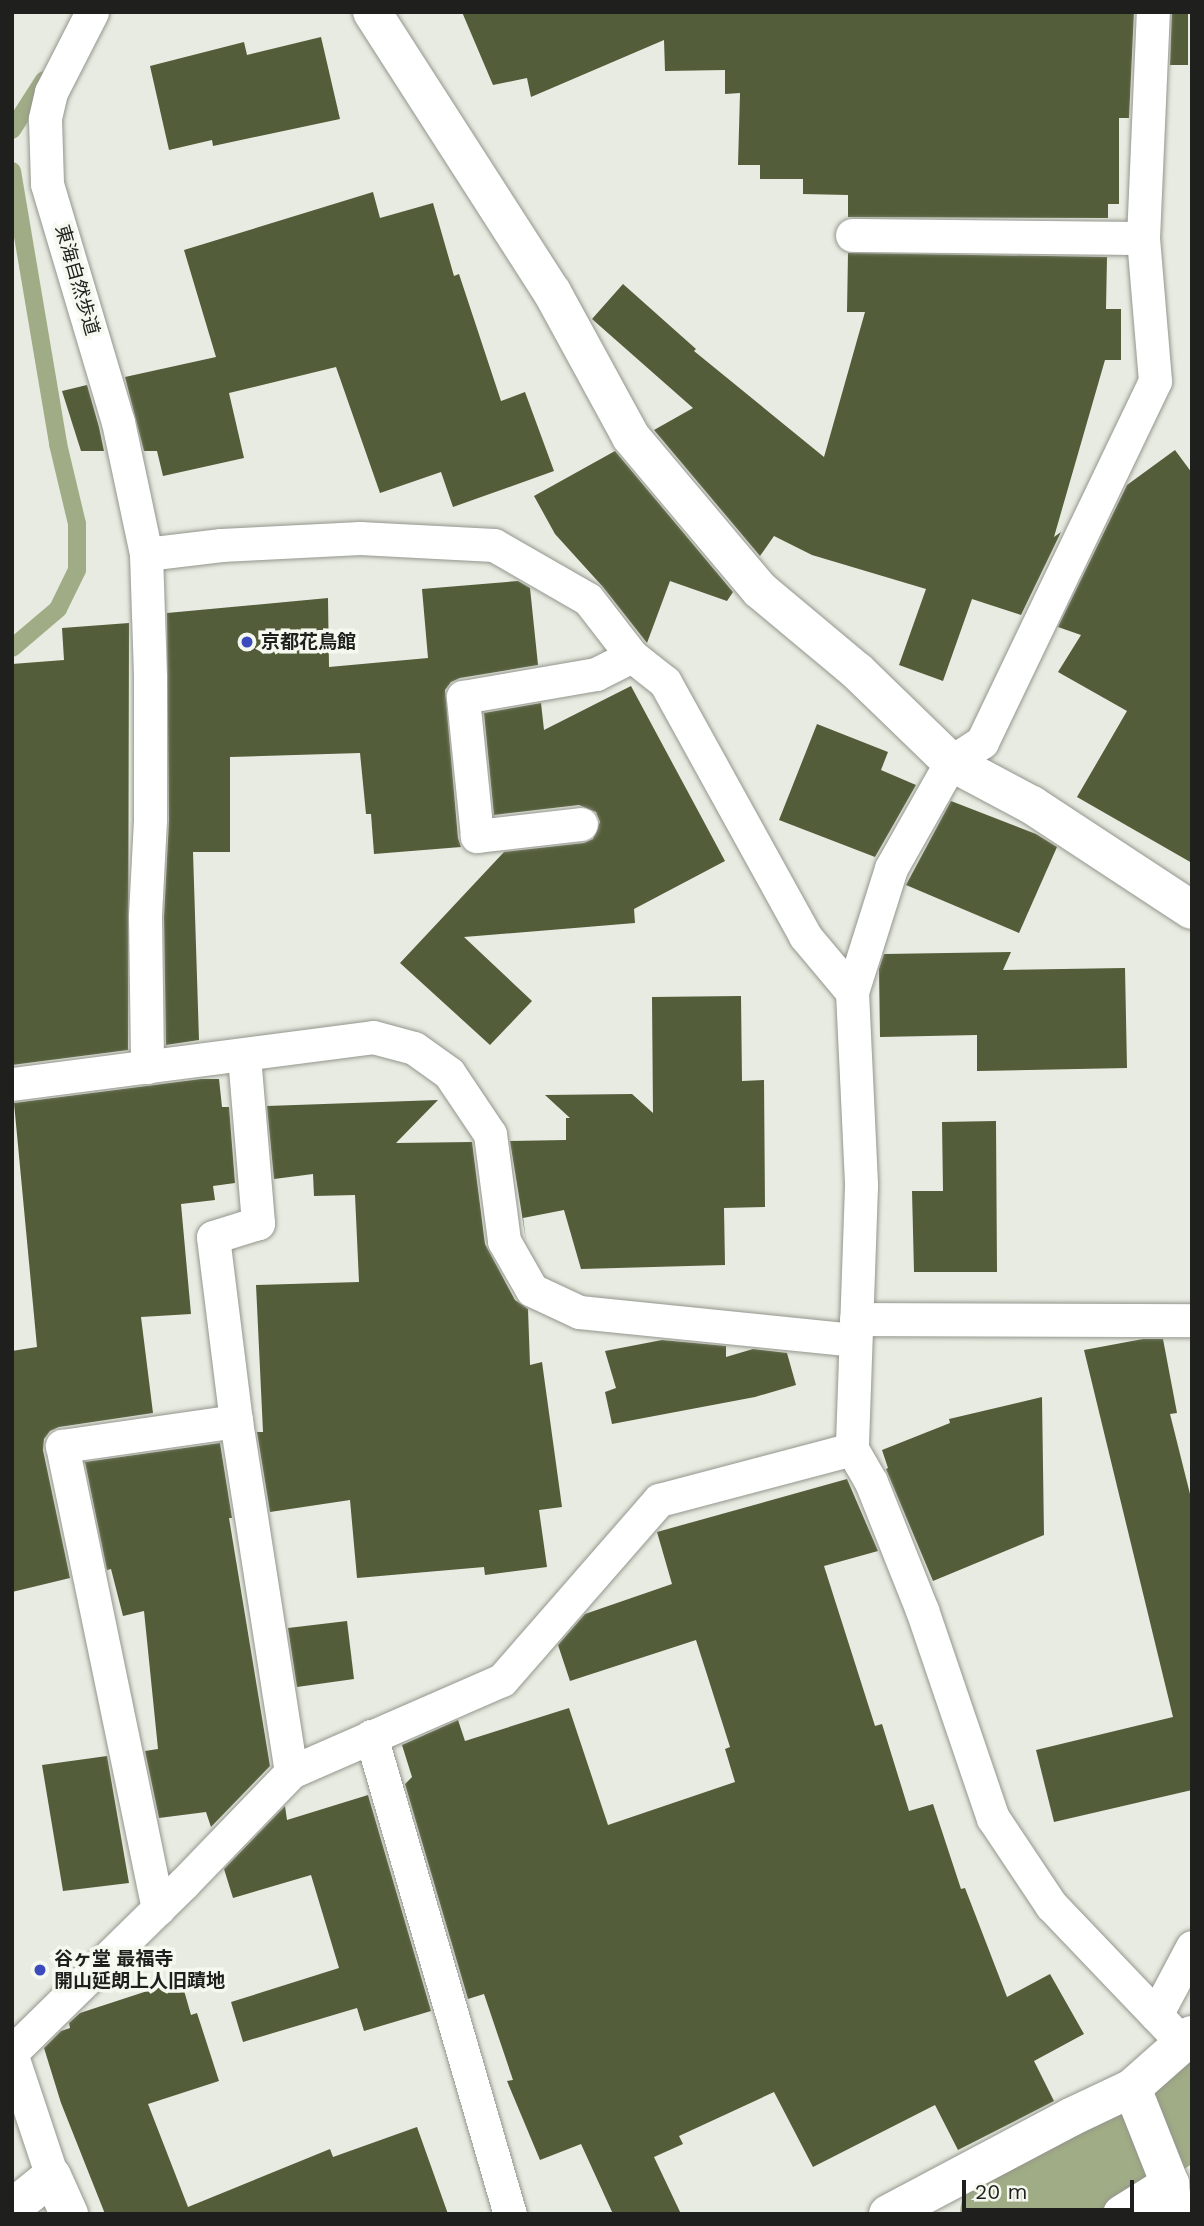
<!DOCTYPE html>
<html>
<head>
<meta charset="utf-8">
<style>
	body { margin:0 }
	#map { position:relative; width:1204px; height:2226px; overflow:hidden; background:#e8ebe1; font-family:"Work Sans","Noto Sans JP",sans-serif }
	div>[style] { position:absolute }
	.stream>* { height:18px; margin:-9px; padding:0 9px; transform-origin:9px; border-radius:9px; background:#a0ac85 }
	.river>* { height:103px; margin:-51.5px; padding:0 51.5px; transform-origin:51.5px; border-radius:51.5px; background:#a0ac85 }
	.building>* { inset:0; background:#535d39 }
	.roads { filter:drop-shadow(0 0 2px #93968d) drop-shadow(0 0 2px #93968d) }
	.service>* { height:33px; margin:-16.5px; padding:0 16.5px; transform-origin:16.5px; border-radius:16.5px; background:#fff }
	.minor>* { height:38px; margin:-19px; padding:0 19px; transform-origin:19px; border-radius:19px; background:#fff }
	.dots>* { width:19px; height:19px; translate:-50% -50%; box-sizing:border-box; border:4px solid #f5f8ef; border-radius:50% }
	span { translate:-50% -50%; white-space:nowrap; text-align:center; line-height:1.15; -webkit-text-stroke:7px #f5f8ef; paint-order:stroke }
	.street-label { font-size:19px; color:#1f201d }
	.poi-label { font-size:19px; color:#1f201d; font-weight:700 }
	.left { translate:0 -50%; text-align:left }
	.frame { position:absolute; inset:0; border:14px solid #1f201d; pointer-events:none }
	.scale { position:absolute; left:962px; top:2180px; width:172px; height:32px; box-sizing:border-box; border:4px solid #1f201d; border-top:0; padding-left:9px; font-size:21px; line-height:24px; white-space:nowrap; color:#1f201d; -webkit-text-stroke:5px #f5f8ef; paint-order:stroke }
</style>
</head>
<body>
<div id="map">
	<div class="stream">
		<div style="left:12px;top:130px;width:59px;rotate:-57.4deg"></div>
		<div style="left:12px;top:171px;width:277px;rotate:80.4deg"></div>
		<div style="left:58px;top:444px;width:82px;rotate:76.6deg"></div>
		<div style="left:77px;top:524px;width:46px;rotate:90deg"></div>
		<div style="left:77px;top:570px;width:43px;rotate:116deg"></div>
		<div style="left:58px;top:609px;width:60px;rotate:139.7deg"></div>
	</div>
	<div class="river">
		<div style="left:1011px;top:2214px;width:75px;rotate:-28.6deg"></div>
		<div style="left:1077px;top:2178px;width:138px;rotate:-33.8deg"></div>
	</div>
	<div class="building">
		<div style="clip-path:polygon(462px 12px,1134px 12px,1129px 118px,1119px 118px,1119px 204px,1108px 204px,1108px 218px,848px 217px,848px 195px,803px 194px,803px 179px,760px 179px,760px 165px,738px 165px,740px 93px,725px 94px,725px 70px,665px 71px,664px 40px,531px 97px,527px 78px,493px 85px)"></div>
		<div style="clip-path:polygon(1172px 12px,1188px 12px,1188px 65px,1170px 65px)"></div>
		<div style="clip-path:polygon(321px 37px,340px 119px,213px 146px,212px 140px,169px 150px,150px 66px,244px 42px,247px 55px)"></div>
		<div style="clip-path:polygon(373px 192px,380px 218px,433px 203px,454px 276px,459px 274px,501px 401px,525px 392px,554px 471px,453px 507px,441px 472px,380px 493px,336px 367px,229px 393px,244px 458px,163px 476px,157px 451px,144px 451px,125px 377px,216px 357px,184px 250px)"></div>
		<div style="clip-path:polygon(848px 253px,1107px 257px,1106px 309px,1121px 309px,1121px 360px,1105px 360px,1054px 537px,1061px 532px,1021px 615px,972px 599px,943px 681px,899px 665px,926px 589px,812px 555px,774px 536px,760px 556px,654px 430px,693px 408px,592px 319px,623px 284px,696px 349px,694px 351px,824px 457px,865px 312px,847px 312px)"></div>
		<div style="clip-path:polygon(87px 385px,99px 427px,104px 451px,81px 451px,62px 391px)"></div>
		<div style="clip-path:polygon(1175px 450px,1192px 473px,1192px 863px,1077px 797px,1127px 711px,1058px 672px,1081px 635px,1058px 627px,1127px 485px)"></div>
		<div style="clip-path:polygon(615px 451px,733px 592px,727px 601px,670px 581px,647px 643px,603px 587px,555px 534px,534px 496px)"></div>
		<div style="clip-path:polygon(518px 581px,530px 588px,538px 665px,460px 678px,451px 682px,445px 690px,458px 838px,461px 847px,374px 854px,371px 814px,366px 814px,360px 753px,230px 757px,230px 852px,193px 852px,199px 1040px,166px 1045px,164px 917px,169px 820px,167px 613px,328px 598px,329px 667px,428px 658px,422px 589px)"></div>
		<div style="clip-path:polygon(129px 623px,128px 1050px,12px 1065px,12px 664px,64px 660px,62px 628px)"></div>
		<div style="clip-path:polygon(631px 686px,725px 861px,634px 909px,635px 923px,464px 937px,532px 1001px,490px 1045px,400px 963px,504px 852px,584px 843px,593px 839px,600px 822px,596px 812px,579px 805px,494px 815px,484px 713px,541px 703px,544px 730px)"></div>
		<div style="clip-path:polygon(817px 724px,888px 752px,881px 770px,916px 785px,875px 857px,779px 820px)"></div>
		<div style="clip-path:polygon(951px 801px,1036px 834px,1057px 847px,1019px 933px,906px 885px)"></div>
		<div style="clip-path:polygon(1011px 952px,1003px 970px,1125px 968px,1127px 1068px,977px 1071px,977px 1035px,880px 1037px,879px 969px,884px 954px)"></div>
		<div style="clip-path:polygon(741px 996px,742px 1081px,764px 1080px,765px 1207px,724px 1208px,725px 1265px,581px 1269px,564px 1210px,523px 1218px,526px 1240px,510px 1141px,566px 1140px,566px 1118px,570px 1118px,545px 1095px,632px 1094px,653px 1113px,652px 997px)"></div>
		<div style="clip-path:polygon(201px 1079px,219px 1079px,222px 1107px,229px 1107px,235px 1183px,213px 1186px,215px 1200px,181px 1204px,191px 1314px,141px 1317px,153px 1413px,59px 1427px,50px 1431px,44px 1439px,43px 1450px,70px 1578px,12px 1592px,12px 1351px,37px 1347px,14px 1103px)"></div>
		<div style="clip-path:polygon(438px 1100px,396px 1143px,472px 1142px,485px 1244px,515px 1300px,528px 1309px,530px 1365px,542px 1362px,562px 1507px,539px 1510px,547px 1567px,485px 1575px,484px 1567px,357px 1578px,350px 1500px,270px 1512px,257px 1432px,263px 1432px,256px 1285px,359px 1282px,355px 1195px,314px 1196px,313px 1174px,274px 1179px,267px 1106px)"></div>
		<div style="clip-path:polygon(996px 1121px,997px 1272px,914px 1272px,912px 1191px,943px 1191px,942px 1122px)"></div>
		<div style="clip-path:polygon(1143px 1339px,1163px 1339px,1177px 1413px,1170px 1414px,1192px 1502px,1192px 1790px,1054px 1822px,1036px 1750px,1173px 1717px,1084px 1350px)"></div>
		<div style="clip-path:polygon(662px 1340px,726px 1346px,726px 1357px,753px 1349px,787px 1353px,796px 1385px,755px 1397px,612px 1424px,605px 1392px,616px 1388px,605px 1351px)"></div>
		<div style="clip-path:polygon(1042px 1397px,1044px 1535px,933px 1581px,886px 1469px,888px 1468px,882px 1450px,950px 1423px,949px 1419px)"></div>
		<div style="clip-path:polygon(220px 1443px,232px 1518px,229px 1518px,270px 1766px,211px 1827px,206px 1812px,159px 1818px,145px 1751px,158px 1749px,144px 1611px,123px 1616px,111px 1569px,107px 1570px,85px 1462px)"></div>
		<div style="clip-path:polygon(847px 1479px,878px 1551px,824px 1566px,875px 1726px,882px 1724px,909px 1811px,933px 1804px,961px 1889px,965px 1888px,1007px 1997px,1050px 1974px,1084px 2034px,1034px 2061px,1054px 2101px,958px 2150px,935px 2105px,813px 2167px,774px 2092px,679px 2136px,683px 2144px,654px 2157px,681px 2214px,613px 2214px,581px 2144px,540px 2160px,507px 2081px,513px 2080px,484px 1994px,468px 1999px,405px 1784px,412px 1777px,402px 1745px,458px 1720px,465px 1741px,569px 1708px,608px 1825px,735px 1782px,725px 1749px,730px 1747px,696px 1640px,570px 1681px,558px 1645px,585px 1614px,672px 1584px,657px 1532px)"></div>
		<div style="clip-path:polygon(347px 1621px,354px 1679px,297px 1687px,288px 1628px)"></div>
		<div style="clip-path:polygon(107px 1756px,129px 1883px,63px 1891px,42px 1765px)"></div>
		<div style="clip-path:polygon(368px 1795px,431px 2011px,364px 2031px,357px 2008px,243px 2042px,231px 2002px,339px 1968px,311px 1875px,233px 1898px,224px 1869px,285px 1806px,287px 1820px)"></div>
		<div style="clip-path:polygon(181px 1980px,191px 2015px,197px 2013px,219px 2081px,148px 2104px,188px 2207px,330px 2149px,333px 2157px,417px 2127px,448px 2214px,105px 2214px,61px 2103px,44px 2048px,61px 2031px,70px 2028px,69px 2023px,80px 2013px)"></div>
	</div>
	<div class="roads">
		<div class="service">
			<div style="left:92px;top:12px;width:90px;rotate:117.1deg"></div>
			<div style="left:51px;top:92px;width:28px;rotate:103deg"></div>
			<div style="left:45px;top:119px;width:65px;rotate:88.2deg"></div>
			<div style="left:47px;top:184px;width:248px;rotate:73.4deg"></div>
			<div style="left:118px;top:422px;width:135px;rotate:78deg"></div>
			<div style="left:146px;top:554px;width:123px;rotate:88.1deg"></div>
			<div style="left:150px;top:677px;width:143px;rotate:90deg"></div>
			<div style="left:150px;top:820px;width:97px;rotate:93deg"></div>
			<div style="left:145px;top:917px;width:150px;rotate:89.2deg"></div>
			<div style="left:852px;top:235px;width:291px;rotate:0.6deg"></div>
			<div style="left:146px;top:554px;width:76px;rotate:-6.8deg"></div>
			<div style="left:221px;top:545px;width:139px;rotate:-2.9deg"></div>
			<div style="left:360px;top:538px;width:134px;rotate:3deg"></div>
			<div style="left:494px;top:545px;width:108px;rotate:29.9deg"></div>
			<div style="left:588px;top:599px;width:72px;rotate:52.3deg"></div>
			<div style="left:632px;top:656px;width:42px;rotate:38.2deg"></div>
			<div style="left:665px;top:682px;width:290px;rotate:61.1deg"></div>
			<div style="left:805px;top:936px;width:73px;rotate:50deg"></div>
			<div style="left:852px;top:992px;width:194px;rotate:87.3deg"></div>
			<div style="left:861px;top:1186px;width:263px;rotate:92deg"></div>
			<div style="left:852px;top:1449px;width:38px;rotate:60deg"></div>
			<div style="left:871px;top:1482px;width:138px;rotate:68.3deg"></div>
			<div style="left:922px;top:1610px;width:220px;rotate:71.2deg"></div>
			<div style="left:993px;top:1818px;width:105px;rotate:56.3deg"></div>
			<div style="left:1051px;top:1905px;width:190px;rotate:46.3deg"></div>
			<div style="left:581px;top:824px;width:105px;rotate:173.4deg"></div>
			<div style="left:477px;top:836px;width:140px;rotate:-95.8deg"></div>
			<div style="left:463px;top:697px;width:135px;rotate:-9.8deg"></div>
			<div style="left:596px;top:674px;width:40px;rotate:-26.6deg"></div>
			<div style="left:852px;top:992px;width:130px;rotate:-72.5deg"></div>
			<div style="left:891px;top:868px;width:122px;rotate:-60.5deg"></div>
			<div style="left:951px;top:762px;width:37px;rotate:-33deg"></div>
			<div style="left:982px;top:742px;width:400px;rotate:-64.4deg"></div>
			<div style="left:1155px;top:381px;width:144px;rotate:-94.8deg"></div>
			<div style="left:1143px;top:238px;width:226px;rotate:-87.5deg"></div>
			<div style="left:244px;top:1056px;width:168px;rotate:85.2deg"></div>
			<div style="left:258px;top:1223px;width:47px;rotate:162.7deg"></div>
			<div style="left:213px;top:1237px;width:185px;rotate:82.9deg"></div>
			<div style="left:236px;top:1421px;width:355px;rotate:81.1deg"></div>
			<div style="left:12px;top:1084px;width:364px;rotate:-7.4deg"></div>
			<div style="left:373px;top:1037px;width:42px;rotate:15deg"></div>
			<div style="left:414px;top:1048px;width:43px;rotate:35.5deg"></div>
			<div style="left:449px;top:1073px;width:73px;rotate:56.1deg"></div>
			<div style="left:490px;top:1134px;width:108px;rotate:82.5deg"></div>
			<div style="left:504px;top:1241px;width:56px;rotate:60.3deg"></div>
			<div style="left:532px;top:1290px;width:52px;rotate:25.1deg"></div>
			<div style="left:579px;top:1312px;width:276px;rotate:5.8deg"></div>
			<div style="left:856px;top:1319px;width:336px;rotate:0.2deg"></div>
			<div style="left:371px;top:1736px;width:498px;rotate:73.8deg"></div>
			<div style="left:158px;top:1909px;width:473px;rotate:-101.7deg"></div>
			<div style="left:62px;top:1446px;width:176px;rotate:-8.2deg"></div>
			<div style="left:1156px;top:2015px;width:77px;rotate:-62.1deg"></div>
			<div style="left:12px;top:2052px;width:240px;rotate:-44.5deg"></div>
			<div style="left:183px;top:1884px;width:156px;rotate:-46deg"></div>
			<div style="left:291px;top:1772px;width:230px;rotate:-23.6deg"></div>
			<div style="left:502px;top:1680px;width:239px;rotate:-48.9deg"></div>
			<div style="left:659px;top:1500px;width:200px;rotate:-14.8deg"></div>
			<div style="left:12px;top:2056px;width:126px;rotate:71.6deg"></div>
		</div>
		<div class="minor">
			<div style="left:372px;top:12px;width:333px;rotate:57.3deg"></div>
			<div style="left:552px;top:292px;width:165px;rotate:61.4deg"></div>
			<div style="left:631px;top:437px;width:200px;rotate:49.9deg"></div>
			<div style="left:760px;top:590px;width:126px;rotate:39.9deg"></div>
			<div style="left:857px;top:671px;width:131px;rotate:44.1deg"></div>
			<div style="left:951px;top:762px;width:92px;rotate:28deg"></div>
			<div style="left:1032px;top:805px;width:191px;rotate:33.3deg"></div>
			<div style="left:1132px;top:2088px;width:103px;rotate:68.4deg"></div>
			<div style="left:1170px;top:2184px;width:30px;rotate:84deg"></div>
			<div style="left:12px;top:2208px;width:51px;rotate:-38.7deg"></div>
			<div style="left:52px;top:2176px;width:42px;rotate:65.9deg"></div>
			<div style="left:888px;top:2214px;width:207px;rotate:-27.9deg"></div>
			<div style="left:1071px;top:2117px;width:68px;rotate:-25.4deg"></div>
			<div style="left:1132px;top:2088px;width:80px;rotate:-41.5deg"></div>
			<div style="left:1122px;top:2214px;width:57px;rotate:-32deg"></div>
		</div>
	</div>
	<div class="dots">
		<div style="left:247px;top:642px;background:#3b4bbe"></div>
		<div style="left:40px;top:1970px;background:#3b4bbe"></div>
	</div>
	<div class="street-label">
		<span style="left:77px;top:280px;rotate:74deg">東海自然歩道</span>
	</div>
	<div class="poi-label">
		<span class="left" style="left:261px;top:642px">京都花鳥館</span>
		<span class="left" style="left:54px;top:1970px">谷ヶ堂 最福寺<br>開山延朗上人旧蹟地</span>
	</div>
	<div class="frame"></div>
	<div class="scale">20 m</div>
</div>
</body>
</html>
